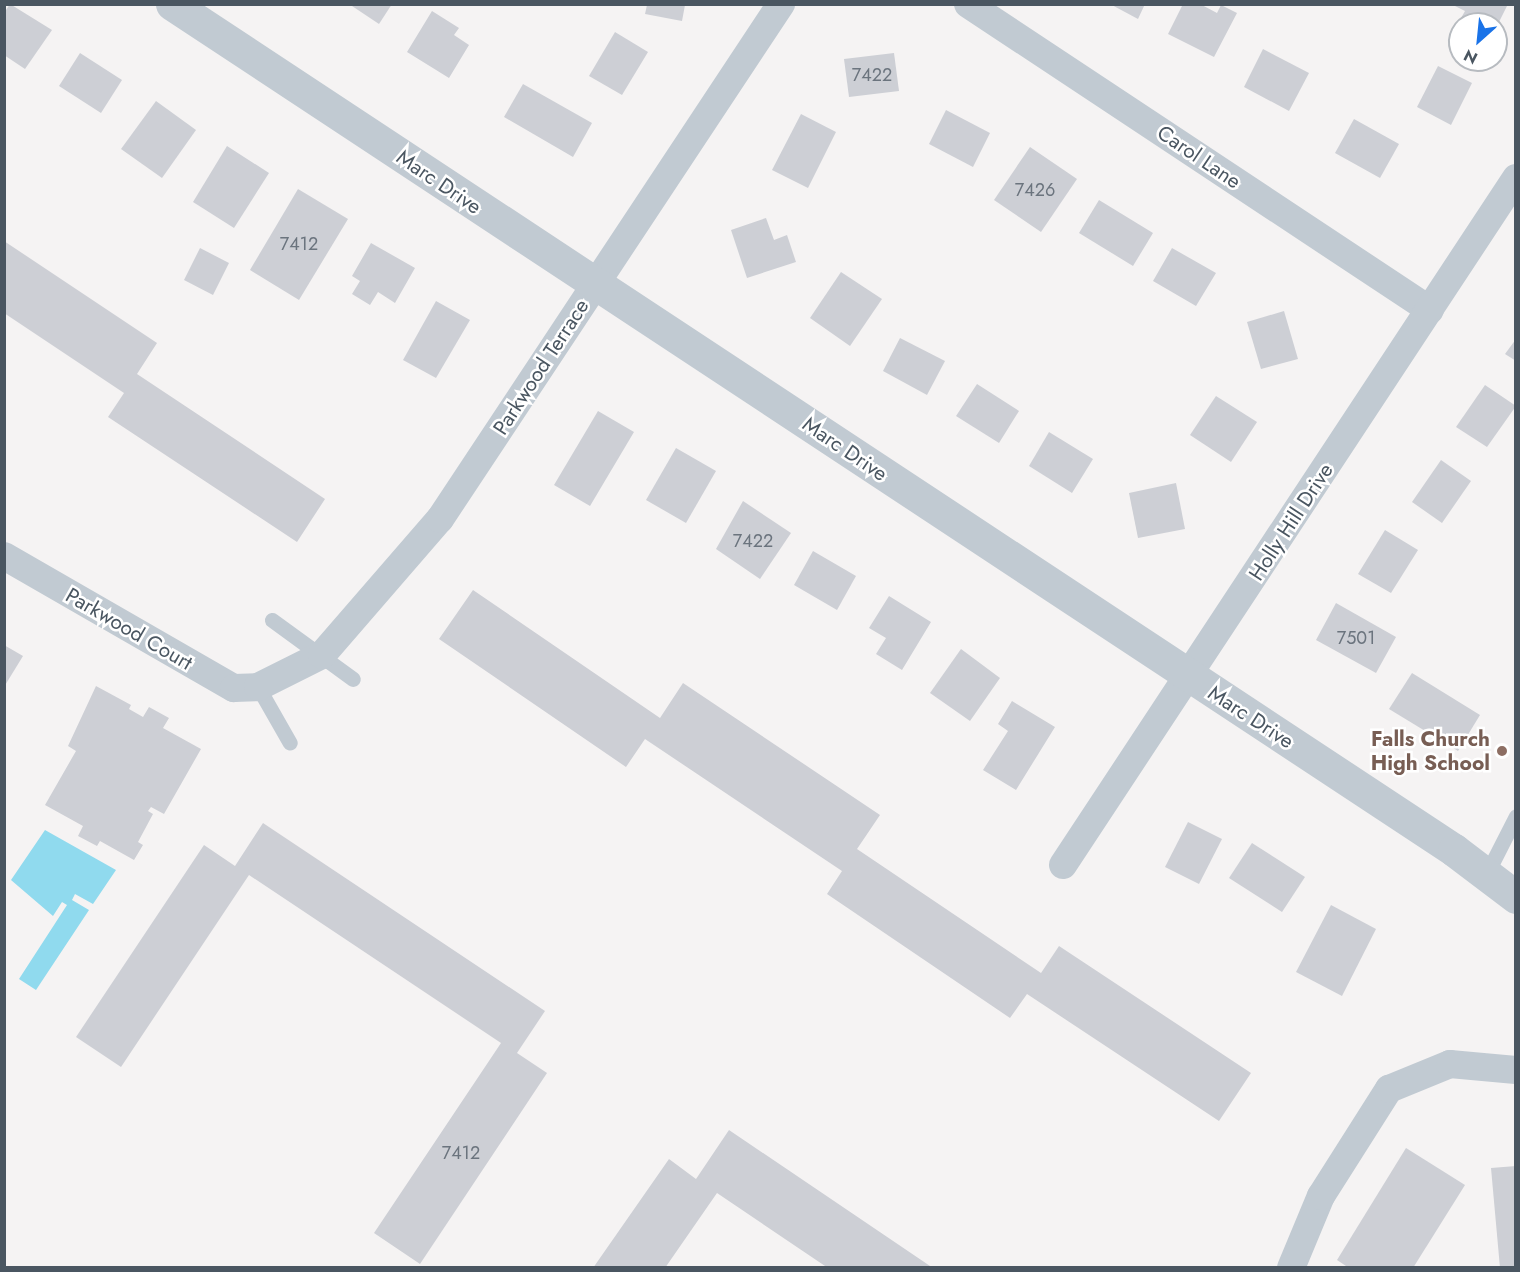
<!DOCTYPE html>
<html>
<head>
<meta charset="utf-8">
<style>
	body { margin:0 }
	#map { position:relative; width:1520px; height:1272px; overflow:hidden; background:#f5f3f3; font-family:Jost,sans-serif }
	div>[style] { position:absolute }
	.water>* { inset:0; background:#90daee }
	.building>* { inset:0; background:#cdcfd5 }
	.service>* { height:15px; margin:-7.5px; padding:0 7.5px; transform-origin:7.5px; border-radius:7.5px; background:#c1cad2 }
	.minor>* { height:28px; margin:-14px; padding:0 14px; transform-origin:14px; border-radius:14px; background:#c1cad2 }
	.tertiary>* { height:33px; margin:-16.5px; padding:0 16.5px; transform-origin:16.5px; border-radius:16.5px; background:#c1cad2 }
	.dots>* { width:16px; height:16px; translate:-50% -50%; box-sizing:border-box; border:3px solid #fff; border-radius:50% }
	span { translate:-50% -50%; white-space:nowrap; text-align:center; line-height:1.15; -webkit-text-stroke:5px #fff; paint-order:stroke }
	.number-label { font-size:18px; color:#6b747e }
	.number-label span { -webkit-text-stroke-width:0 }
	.street-label { font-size:21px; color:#4a5661 }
	.education-label { font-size:21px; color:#785e54; font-weight:700 }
	.right { translate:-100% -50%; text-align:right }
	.frame { position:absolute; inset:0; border:6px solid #4a5661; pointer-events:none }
	.north { position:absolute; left:1448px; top:12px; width:60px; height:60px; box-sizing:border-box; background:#fff; border:2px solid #b7bbc0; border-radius:50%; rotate:207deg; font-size:16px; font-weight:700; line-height:24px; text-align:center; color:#4a5661 }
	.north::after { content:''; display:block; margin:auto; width:21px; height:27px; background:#1a73e8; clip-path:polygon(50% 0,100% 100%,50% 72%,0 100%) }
</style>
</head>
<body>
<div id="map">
	<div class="water">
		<div style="clip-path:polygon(45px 830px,116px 870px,93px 904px,75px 894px,72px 900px,89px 910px,36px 990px,19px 979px,67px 905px,62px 902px,53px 916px,11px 880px)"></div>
	</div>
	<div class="building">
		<div style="clip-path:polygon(10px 4px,52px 30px,25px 69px,4px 55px,4px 13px)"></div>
		<div style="clip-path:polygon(349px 4px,392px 4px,379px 24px)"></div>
		<div style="clip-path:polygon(1110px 4px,1145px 4px,1138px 19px)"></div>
		<div style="clip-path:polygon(1183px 4px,1200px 4px,1217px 13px,1221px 5px,1237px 13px,1214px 57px,1168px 34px)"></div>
		<div style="clip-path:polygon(1451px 4px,1508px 4px,1496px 28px,1496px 24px,1460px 24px,1460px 29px,1456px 27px,1465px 11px)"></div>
		<div style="clip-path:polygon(647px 5px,685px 5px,682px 21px,645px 14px)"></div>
		<div style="clip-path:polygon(432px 11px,459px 28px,454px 35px,469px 45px,449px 78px,407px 52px)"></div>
		<div style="clip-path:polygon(615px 32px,648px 52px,622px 95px,589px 76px)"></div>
		<div style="clip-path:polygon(1263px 49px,1309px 73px,1289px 111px,1244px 87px)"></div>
		<div style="clip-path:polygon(80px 53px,122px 80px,101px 113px,59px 86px)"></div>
		<div style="clip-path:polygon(894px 53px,899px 91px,849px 97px,844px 59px)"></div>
		<div style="clip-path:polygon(1438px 66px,1472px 83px,1451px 125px,1417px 107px)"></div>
		<div style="clip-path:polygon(523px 84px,592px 123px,573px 157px,504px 117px)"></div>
		<div style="clip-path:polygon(156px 101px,196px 130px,162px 178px,121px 149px)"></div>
		<div style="clip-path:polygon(946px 110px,990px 133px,973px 167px,929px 144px)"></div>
		<div style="clip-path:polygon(801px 114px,836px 132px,808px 188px,772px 170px)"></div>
		<div style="clip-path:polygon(1354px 119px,1399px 144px,1380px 178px,1335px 153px)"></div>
		<div style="clip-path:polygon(227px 146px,269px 173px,234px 228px,193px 202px)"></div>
		<div style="clip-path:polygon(1030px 147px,1077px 179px,1041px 232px,994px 200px)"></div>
		<div style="clip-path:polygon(298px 189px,348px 219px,299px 300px,250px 270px)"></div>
		<div style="clip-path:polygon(1099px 200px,1153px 233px,1133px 266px,1079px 233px)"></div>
		<div style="clip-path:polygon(766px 218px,774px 240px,787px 235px,796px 262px,747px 278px,731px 230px)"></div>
		<div style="clip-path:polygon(4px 241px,157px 343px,137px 374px,325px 499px,297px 542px,108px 417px,124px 393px,4px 313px)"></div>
		<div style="clip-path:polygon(371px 243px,415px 268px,395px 303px,378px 292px,370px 305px,352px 294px,360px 281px,352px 276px)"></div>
		<div style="clip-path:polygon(200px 248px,229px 263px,213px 295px,184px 280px)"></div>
		<div style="clip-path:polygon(1172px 248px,1216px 273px,1196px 306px,1153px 281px)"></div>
		<div style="clip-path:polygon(841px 272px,882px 299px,850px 346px,810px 318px)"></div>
		<div style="clip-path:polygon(436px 301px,470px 320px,436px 378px,403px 360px)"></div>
		<div style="clip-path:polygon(1284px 311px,1298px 359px,1261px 369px,1247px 322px)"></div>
		<div style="clip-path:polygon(900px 338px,945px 361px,927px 395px,883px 371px)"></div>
		<div style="clip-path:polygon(1516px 339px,1516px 361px,1505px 354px)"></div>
		<div style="clip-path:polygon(977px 384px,1019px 411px,999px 443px,956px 416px)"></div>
		<div style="clip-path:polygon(1485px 385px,1516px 406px,1487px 447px,1456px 427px)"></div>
		<div style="clip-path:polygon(1216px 396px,1257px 422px,1231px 462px,1190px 435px)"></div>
		<div style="clip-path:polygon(598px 411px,634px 432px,590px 506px,554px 485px)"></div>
		<div style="clip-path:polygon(1049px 432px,1093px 459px,1072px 493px,1029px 466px)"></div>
		<div style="clip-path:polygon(676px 448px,716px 471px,686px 523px,646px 500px)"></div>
		<div style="clip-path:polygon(1441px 460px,1471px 481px,1442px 523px,1412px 502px)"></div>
		<div style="clip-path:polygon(1176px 483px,1185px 529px,1138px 538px,1129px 493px)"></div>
		<div style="clip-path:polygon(743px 501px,791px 533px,760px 579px,716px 549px)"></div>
		<div style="clip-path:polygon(1385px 530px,1418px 550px,1391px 593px,1358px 574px)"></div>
		<div style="clip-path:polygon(813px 551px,856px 576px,837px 610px,794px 585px)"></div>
		<div style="clip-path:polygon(473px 590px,660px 718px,683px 683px,880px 815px,857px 849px,1041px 973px,1059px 946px,1251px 1073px,1219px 1121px,1027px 994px,1010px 1018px,827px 894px,842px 871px,645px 739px,626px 767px,439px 639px)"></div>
		<div style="clip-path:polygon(889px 596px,931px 622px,902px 670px,876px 654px,886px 638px,869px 628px)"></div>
		<div style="clip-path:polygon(1336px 603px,1396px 637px,1376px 673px,1316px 640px)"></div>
		<div style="clip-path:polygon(4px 645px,23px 656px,4px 687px)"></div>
		<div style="clip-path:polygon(961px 649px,1000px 678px,970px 721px,930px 693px)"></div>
		<div style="clip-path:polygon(1412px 673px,1480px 715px,1458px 751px,1389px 709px)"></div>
		<div style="clip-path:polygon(96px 686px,131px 705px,129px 709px,143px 717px,149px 707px,169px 718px,163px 728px,201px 749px,164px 814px,151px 807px,148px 811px,153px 814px,138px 842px,143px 845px,134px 860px,100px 841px,97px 846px,78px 836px,83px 826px,45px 805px,76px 751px,68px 746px)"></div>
		<div style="clip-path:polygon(1012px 701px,1055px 727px,1016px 790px,983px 770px,1008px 731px,998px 724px)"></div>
		<div style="clip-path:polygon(1188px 822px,1222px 839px,1199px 884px,1165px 867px)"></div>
		<div style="clip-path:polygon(263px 823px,545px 1011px,517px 1053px,547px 1073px,420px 1264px,374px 1233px,501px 1043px,249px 875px,121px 1067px,76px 1037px,204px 845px,235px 866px)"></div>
		<div style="clip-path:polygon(1252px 843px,1305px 877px,1282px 912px,1229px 878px)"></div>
		<div style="clip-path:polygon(1331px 905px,1376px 929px,1342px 996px,1296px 972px)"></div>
		<div style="clip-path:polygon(729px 1130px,933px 1268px,828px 1268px,717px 1193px,665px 1268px,593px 1268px,669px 1159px,696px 1179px)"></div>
		<div style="clip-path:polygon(1406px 1148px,1465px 1185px,1413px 1268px,1349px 1268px,1337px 1260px)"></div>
		<div style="clip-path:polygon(1516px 1166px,1516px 1268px,1500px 1268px,1491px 1168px)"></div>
	</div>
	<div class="service">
		<div style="left:272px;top:620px;width:100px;rotate:36.1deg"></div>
		<div style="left:258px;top:687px;width:64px;rotate:60.3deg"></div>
		<div style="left:1486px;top:875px;width:66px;rotate:-63deg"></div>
	</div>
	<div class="minor">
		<div style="left:968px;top:4px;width:554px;rotate:33.52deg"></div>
		<div style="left:4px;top:556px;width:265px;rotate:29.9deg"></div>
		<div style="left:234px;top:688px;width:24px;rotate:-2deg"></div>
		<div style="left:258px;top:687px;width:72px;rotate:-26.6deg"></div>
		<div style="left:322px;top:655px;width:180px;rotate:-49.1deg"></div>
		<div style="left:440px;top:519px;width:618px;rotate:-56.49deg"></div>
		<div style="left:1063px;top:865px;width:823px;rotate:-56.6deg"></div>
		<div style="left:1291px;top:1268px;width:78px;rotate:-67.4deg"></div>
		<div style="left:1321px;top:1196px;width:127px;rotate:-57.6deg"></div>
		<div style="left:1389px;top:1089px;width:66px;rotate:-22.3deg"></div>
		<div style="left:1450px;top:1064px;width:66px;rotate:5.2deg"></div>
	</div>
	<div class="tertiary">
		<div style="left:172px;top:4px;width:1536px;rotate:33.42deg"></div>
		<div style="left:1454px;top:850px;width:78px;rotate:37.2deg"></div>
	</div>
	<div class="dots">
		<div style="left:1502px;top:751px;background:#8d6e63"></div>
	</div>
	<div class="number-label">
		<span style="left:872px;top:75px">7422</span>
		<span style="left:1035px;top:190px">7426</span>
		<span style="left:299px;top:244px">7412</span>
		<span style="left:753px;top:541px">7422</span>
		<span style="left:1356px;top:638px">7501</span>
		<span style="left:461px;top:1153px">7412</span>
	</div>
	<div class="street-label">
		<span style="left:1199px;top:157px;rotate:34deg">Carol Lane</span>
		<span style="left:439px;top:182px;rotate:34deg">Marc Drive</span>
		<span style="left:541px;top:367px;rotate:-57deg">Parkwood Terrace</span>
		<span style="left:845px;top:449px;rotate:34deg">Marc Drive</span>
		<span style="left:1291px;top:522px;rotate:-57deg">Holly Hill Drive</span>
		<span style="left:129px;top:629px;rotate:30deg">Parkwood Court</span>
		<span style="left:1251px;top:717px;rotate:33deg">Marc Drive</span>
	</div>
	<div class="education-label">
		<span class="right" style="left:1490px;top:751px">Falls Church<br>High School</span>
	</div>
	<div class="frame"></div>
	<div class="north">N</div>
</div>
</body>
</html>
